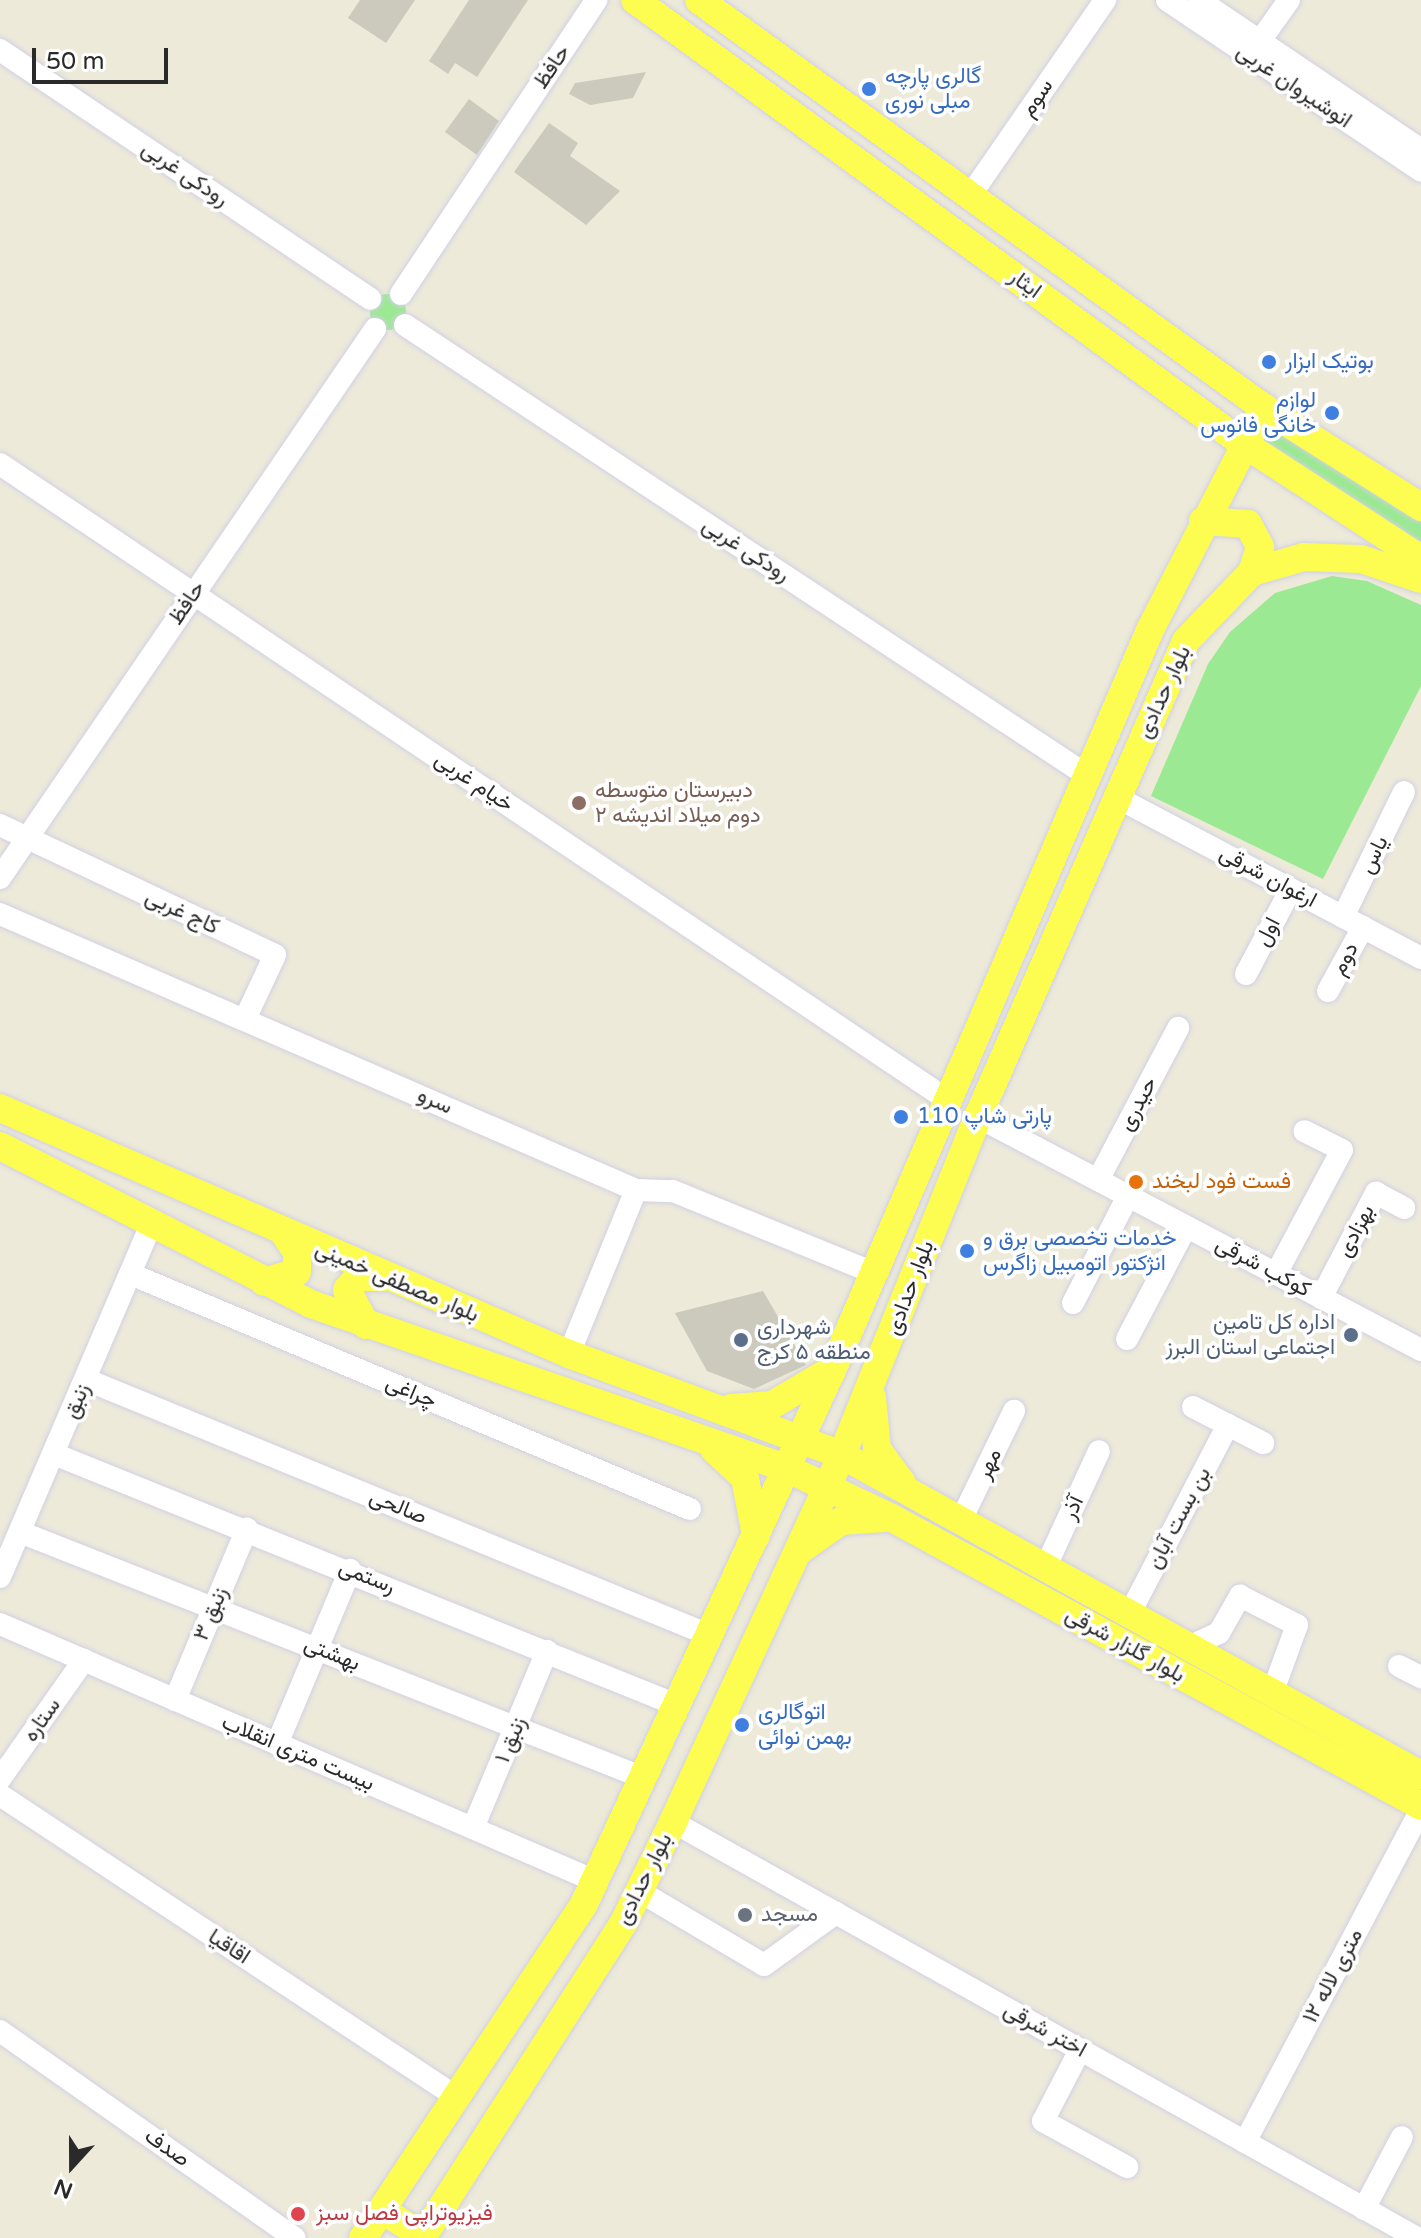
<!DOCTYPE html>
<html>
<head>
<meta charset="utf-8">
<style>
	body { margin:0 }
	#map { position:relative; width:1421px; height:2238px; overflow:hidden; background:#edeada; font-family:"Varela Round",Vazirmatn,sans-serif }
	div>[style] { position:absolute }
	.green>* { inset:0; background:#9be992 }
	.round { border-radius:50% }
	.building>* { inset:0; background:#ccc9bd }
	.roads { filter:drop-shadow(0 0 2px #d1d0e4) drop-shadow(0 0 2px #d1d0e4) }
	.minor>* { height:22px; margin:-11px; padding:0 11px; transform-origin:11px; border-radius:11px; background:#fff }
	.major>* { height:28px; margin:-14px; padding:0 14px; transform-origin:14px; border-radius:14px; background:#fcfc51 }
	.dots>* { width:22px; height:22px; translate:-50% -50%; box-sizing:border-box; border:4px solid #fff; border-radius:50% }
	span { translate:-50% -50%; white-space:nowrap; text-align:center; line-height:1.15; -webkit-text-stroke:7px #fff; paint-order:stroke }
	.street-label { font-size:22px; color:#2a2a2a }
	.shop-label { font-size:22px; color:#366cbe }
	.left { translate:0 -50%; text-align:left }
	.right { translate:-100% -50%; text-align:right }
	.education-label { font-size:22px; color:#785e54 }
	.food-label { font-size:22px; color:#c56008 }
	.service-label { font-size:22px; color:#4e5e75 }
	.worship-label { font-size:22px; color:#5b616d }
	.health-label { font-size:22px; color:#be3a42 }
	.north { position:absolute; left:32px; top:2126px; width:80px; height:80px; -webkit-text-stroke:6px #fff; paint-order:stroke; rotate:201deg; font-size:22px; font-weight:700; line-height:32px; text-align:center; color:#2a2a2a }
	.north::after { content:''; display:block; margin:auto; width:28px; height:36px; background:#2a2a2a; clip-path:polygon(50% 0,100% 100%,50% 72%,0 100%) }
	.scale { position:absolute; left:32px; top:48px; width:136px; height:36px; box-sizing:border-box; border:4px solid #2a2a2a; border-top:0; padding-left:10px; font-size:24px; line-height:28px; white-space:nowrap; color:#2a2a2a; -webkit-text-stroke:6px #fff; paint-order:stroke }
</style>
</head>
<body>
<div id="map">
	<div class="green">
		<div class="round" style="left:370px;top:294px;width:36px;height:36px"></div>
		<div style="clip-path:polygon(1267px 424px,1421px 519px,1421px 549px,1252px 442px)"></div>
		<div style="clip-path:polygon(1332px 576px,1367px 581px,1421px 605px,1421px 686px,1323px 879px,1151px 796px,1208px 664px,1230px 632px,1275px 593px)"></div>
	</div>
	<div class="building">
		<div style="clip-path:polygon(360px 0,415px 0,386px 43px,348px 18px)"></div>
		<div style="clip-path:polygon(469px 0,528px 0,477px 77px,455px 63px,448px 74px,429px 61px)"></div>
		<div style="clip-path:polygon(646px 72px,633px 98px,590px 105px,569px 94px,575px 83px)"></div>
		<div style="clip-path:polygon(469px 99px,499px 121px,477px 155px,445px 132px)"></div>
		<div style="clip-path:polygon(549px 123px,578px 143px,570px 156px,620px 191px,586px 225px,514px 172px)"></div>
		<div style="clip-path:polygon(763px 1291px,806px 1365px,754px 1389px,707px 1371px,675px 1313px)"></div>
	</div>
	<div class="roads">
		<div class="minor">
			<div style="left:1167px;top:0;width:306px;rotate:33.9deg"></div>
			<div style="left:1199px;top:0;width:268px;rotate:34deg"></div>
			<div style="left:1260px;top:41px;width:50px;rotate:-54.7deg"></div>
			<div style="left:0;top:50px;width:446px;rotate:33.9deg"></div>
			<div style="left:970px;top:196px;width:238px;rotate:-55.4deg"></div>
			<div style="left:401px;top:294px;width:353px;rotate:-56.4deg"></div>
			<div style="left:405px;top:325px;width:818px;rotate:33.44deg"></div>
			<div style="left:0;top:464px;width:1142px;rotate:33.86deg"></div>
			<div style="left:1116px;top:797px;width:345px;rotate:27.8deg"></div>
			<div style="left:0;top:825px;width:304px;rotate:25.3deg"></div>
			<div style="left:275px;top:955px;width:71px;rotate:115.1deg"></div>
			<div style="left:0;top:878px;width:665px;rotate:-55.66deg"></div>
			<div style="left:0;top:914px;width:693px;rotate:23.46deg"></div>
			<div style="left:636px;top:1190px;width:37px;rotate:2deg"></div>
			<div style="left:673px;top:1191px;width:217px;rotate:22.2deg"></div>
			<div style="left:1343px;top:917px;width:139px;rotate:-64deg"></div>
			<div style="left:1246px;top:974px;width:96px;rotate:-62.1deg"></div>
			<div style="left:1328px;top:991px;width:73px;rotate:-61.3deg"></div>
			<div style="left:978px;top:1117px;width:501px;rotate:27.74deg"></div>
			<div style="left:1098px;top:1180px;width:172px;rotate:-62.2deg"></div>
			<div style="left:1276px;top:1274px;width:140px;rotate:-62deg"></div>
			<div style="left:1342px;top:1150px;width:42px;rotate:-153.4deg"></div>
			<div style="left:133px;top:1275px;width:604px;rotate:22.79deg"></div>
			<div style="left:1321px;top:1298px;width:119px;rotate:-62.4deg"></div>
			<div style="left:1376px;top:1193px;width:32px;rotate:28deg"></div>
			<div style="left:1073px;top:1303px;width:120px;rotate:-62.8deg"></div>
			<div style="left:1127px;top:1339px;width:127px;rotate:-62.2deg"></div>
			<div style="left:569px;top:1354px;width:177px;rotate:-67.8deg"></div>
			<div style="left:87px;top:1380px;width:672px;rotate:22.29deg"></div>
			<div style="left:1193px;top:1407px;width:79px;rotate:27.2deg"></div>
			<div style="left:54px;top:1454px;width:674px;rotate:21.96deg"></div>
			<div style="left:963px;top:1516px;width:117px;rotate:-64.1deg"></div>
			<div style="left:20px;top:1532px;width:671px;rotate:21.52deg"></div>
			<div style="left:1047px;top:1564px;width:124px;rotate:-65.3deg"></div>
			<div style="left:0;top:1577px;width:384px;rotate:-66.8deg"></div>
			<div style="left:1131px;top:1611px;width:210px;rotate:-62.5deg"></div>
			<div style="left:0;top:1624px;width:648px;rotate:23.36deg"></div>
			<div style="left:1193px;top:1645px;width:29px;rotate:-25deg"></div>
			<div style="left:1219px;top:1633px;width:43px;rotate:-60.4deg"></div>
			<div style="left:1240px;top:1596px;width:64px;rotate:27deg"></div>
			<div style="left:1297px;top:1625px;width:70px;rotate:110deg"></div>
			<div style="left:1399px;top:1666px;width:25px;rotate:27deg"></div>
			<div style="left:175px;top:1700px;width:186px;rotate:-67.2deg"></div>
			<div style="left:277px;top:1744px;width:189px;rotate:-67.2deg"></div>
			<div style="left:0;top:1779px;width:146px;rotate:-54.8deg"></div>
			<div style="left:0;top:1795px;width:549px;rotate:33.49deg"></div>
			<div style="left:673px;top:1822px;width:852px;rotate:29.21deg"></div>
			<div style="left:473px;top:1828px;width:192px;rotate:-67.3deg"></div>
			<div style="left:639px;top:1891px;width:145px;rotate:30.6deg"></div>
			<div style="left:764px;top:1965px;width:89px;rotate:-35.8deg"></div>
			<div style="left:0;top:2031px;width:360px;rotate:35.1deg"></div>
			<div style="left:1080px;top:2050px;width:80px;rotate:117.5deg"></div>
			<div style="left:1043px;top:2121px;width:96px;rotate:28.7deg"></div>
			<div style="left:1245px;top:2142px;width:377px;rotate:-62.1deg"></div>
			<div style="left:1364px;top:2209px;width:81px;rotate:-62.2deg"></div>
		</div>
		<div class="major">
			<div style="left:635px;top:0;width:750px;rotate:36.11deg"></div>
			<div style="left:1241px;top:442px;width:215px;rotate:33deg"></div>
			<div style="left:699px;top:0;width:697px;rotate:35.83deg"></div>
			<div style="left:1264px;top:408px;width:186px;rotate:32.2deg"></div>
			<div style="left:1203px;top:521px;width:45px;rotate:3.8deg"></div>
			<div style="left:1248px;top:524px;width:26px;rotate:62deg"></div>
			<div style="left:1260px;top:547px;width:26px;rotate:108deg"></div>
			<div style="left:0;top:1108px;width:620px;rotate:23.38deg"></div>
			<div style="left:569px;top:1354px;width:291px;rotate:20.3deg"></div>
			<div style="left:842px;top:1455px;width:662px;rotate:28.93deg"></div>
			<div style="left:0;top:1146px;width:349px;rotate:26.9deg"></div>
			<div style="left:311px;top:1304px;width:503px;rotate:19.05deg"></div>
			<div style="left:786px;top:1468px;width:117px;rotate:25.3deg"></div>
			<div style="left:892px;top:1518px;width:602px;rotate:28.56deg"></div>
			<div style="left:264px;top:1282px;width:34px;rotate:-17deg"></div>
			<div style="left:297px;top:1272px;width:20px;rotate:-90deg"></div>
			<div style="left:297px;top:1252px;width:21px;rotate:-125deg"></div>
			<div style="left:366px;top:1325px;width:40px;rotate:-118deg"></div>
			<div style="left:347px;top:1290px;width:17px;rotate:-50deg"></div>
			<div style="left:358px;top:1277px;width:25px"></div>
			<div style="left:872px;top:1397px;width:52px;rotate:84.5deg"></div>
			<div style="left:877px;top:1449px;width:42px;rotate:53.7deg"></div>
			<div style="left:731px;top:1408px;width:41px;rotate:-4.2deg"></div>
			<div style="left:772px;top:1405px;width:65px;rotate:-30.5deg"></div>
			<div style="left:714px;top:1449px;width:42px;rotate:43.1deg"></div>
			<div style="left:745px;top:1478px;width:59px;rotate:79.3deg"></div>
			<div style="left:800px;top:1550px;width:50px;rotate:-35.3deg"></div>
			<div style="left:841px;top:1521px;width:44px;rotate:-3.9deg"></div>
			<div style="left:382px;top:2210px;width:49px;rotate:32.4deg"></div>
			<div style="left:363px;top:2238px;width:400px;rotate:-56.5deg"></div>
			<div style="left:584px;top:1904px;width:593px;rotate:-65.08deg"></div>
			<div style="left:834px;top:1366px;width:801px;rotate:-66.76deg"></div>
			<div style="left:1150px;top:630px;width:250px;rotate:-62.8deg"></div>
			<div style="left:422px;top:2238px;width:375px;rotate:-57.4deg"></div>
			<div style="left:624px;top:1922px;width:111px;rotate:-63.9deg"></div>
			<div style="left:673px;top:1822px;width:404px;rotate:-65.3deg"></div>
			<div style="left:842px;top:1455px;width:364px;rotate:-68.1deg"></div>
			<div style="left:978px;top:1117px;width:519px;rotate:-66.4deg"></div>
			<div style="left:1186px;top:641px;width:95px;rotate:-46.3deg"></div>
			<div style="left:1252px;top:572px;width:54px;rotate:-16.1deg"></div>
			<div style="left:1304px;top:557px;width:57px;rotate:2deg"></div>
			<div style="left:1361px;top:559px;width:63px;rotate:18.4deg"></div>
		</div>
	</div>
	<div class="dots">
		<div style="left:869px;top:89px;background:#3f7fe0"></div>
		<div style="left:1269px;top:362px;background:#3f7fe0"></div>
		<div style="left:1332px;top:413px;background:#3f7fe0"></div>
		<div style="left:579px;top:803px;background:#8d6e63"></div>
		<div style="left:901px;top:1117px;background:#3f7fe0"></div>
		<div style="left:1136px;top:1182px;background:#e8710a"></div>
		<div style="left:967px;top:1251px;background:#3f7fe0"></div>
		<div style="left:1351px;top:1335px;background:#5c6f8a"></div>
		<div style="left:741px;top:1340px;background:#5c6f8a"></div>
		<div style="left:742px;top:1725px;background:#3f7fe0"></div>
		<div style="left:745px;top:1915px;background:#6b7280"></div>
		<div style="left:298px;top:2214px;background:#e0444e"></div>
	</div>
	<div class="street-label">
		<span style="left:552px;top:67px;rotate:-56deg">حافظ</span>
		<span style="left:1294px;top:86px;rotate:34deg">انوشیروان غربی</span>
		<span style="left:1037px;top:98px;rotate:-56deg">سوم</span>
		<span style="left:185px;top:174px;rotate:34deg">رودکی غربی</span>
		<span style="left:1025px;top:284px;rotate:36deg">ایثار</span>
		<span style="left:746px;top:550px;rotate:33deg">رودکی غربی</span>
		<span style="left:187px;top:603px;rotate:-56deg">حافظ</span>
		<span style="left:1164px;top:692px;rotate:-65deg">بلوار حدادی</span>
		<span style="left:474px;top:782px;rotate:34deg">خیام غربی</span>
		<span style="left:1374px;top:855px;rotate:-64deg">یاس</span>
		<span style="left:1268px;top:877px;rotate:28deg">ارغوان شرقی</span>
		<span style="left:182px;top:912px;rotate:25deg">کاج غربی</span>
		<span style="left:1268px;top:932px;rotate:-63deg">اول</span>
		<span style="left:1345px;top:959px;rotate:-62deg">دوم</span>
		<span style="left:435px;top:1101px;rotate:24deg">سرو</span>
		<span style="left:1138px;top:1104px;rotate:-62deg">حیدری</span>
		<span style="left:1356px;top:1231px;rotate:-62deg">بهزادی</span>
		<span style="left:1263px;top:1267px;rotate:28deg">کوکب شرقی</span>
		<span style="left:397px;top:1282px;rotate:23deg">بلوار مصطفی خمینی</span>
		<span style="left:910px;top:1288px;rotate:-69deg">بلوار حدادی</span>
		<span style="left:411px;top:1392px;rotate:23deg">چراغی</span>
		<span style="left:77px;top:1401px;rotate:-66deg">زنبق</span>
		<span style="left:989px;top:1464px;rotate:-65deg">مهر</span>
		<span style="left:398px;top:1507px;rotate:22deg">صالحی</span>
		<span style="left:1073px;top:1508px;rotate:-65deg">آذر</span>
		<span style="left:1179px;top:1518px;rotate:-62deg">بن بست آبان</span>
		<span style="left:367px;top:1577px;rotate:22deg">رستمی</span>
		<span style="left:211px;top:1614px;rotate:-67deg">زنبق ۳</span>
		<span style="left:1125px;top:1645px;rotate:29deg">بلوار گلزار شرقی</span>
		<span style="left:332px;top:1654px;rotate:22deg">بهشتی</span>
		<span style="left:42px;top:1720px;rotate:-55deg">ستاره</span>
		<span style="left:511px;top:1740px;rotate:-67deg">زنبق ۱</span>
		<span style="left:298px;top:1753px;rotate:23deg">بیست متری انقلاب</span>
		<span style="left:644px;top:1879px;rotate:-63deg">بلوار حدادی</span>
		<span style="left:229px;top:1947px;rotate:33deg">اقاقیا</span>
		<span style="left:1333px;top:1976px;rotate:-62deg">۱۲ متری لاله</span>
		<span style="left:1045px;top:2030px;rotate:29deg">اختر شرقی</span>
		<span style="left:167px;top:2148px;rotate:35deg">صدف</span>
	</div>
	<div class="shop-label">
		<span class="left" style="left:885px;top:89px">گالری پارچه<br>مبلی نوری</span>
		<span class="left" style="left:1285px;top:362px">بوتیک ابزار</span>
		<span class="right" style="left:1316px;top:413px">لوازم<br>خانگی فانوس</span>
		<span class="left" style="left:917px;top:1117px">پارتی شاپ 110</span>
		<span class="left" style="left:983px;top:1251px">خدمات تخصصی برق و<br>انژکتور اتومبیل زاگرس</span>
		<span class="left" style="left:758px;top:1725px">اتوگالری<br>بهمن نوائی</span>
	</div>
	<div class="education-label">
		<span class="left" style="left:595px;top:803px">دبیرستان متوسطه<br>دوم میلاد اندیشه ۲</span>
	</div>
	<div class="food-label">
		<span class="left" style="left:1152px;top:1182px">فست فود لبخند</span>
	</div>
	<div class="service-label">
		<span class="right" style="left:1335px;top:1335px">اداره کل تامین<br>اجتماعی استان البرز</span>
		<span class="left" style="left:757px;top:1340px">شهرداری<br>منطقه ۵ کرج</span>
	</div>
	<div class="worship-label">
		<span class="left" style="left:761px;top:1915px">مسجد</span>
	</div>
	<div class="health-label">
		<span class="left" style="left:316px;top:2214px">فیزیوتراپی فصل سبز</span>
	</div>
	<div class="north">N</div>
	<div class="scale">50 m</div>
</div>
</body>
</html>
